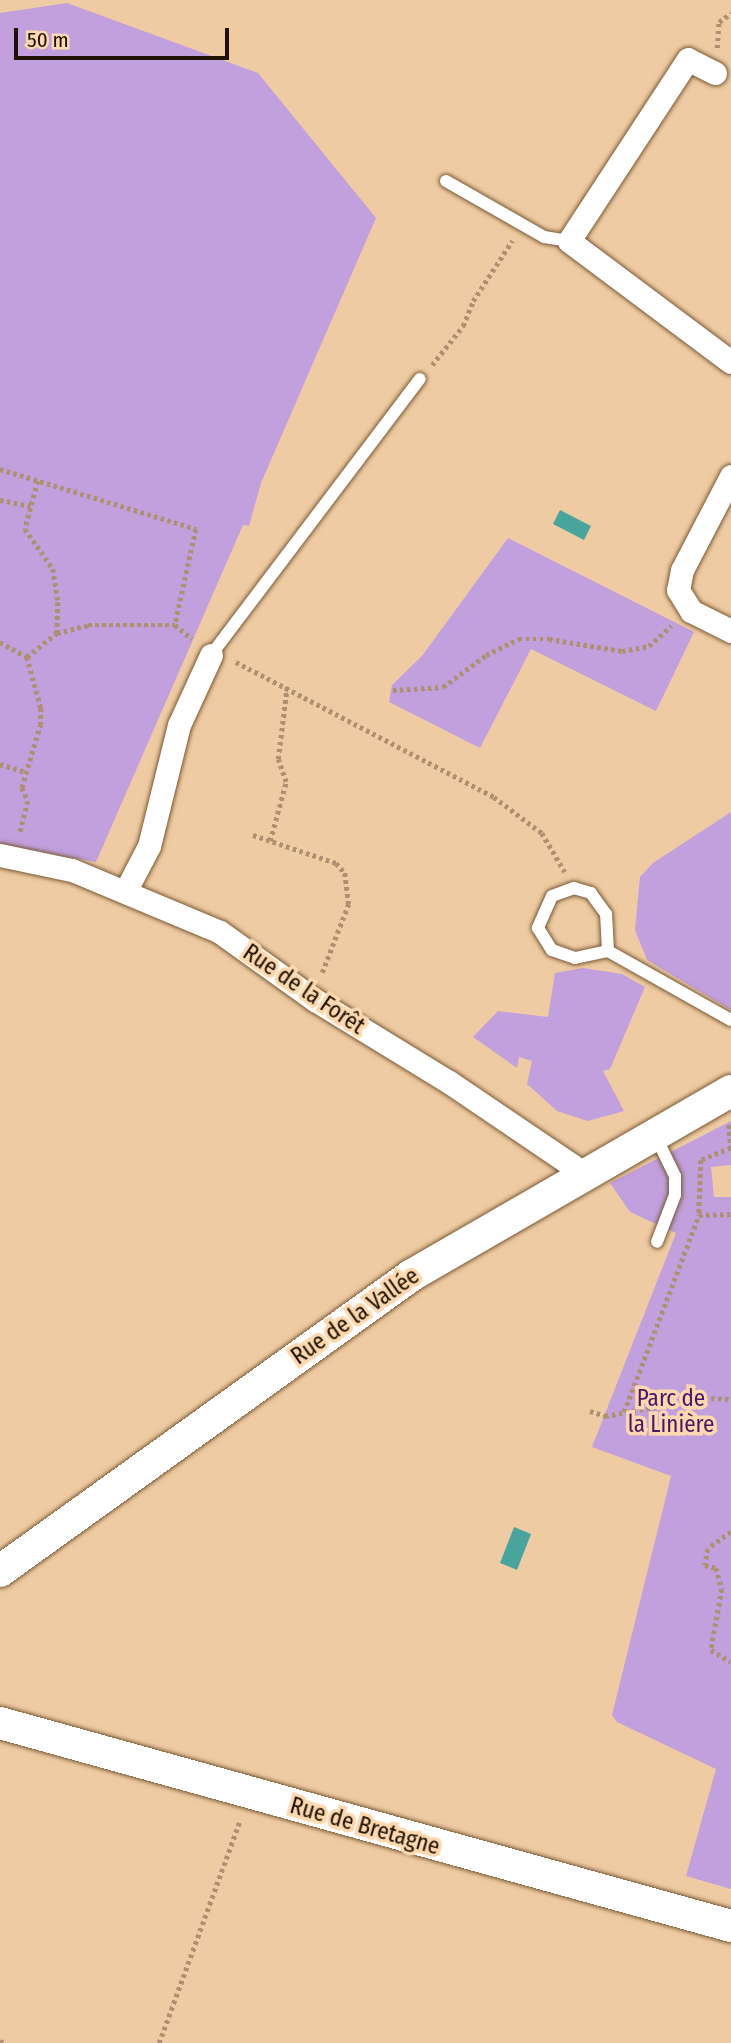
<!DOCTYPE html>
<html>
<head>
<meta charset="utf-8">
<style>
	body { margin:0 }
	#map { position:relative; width:731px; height:2043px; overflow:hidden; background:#efcba3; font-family:"Fira Sans Condensed",sans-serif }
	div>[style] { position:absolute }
	.green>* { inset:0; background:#c29fdd }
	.water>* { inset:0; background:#49a49e }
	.path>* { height:4.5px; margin-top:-2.25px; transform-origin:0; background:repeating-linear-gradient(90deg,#ac9070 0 3.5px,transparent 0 7px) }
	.roads { filter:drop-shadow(0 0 2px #795a35) drop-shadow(0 0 2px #795a35) }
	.lane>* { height:12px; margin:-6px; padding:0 6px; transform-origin:6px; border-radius:6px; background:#fff }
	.street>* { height:23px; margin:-11.5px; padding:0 11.5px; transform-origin:11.5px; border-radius:11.5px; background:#fff }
	.secondary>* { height:32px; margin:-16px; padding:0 16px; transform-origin:16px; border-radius:16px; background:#fff }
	span { translate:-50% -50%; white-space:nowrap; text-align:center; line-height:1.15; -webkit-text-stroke:7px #fcd8af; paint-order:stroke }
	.street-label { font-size:23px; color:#1d1103 }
	.park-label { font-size:23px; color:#4b1569 }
	.scale { position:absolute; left:14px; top:28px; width:215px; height:32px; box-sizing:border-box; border:4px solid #1d1103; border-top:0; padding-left:9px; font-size:21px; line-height:24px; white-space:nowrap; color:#1d1103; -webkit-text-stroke:5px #fcd8af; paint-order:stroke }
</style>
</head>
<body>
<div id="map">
	<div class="green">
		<div style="clip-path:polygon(67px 3px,258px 73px,376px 218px,261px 483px,249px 526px,243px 525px,96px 862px,0 845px,0 13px)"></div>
		<div style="clip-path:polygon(508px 538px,694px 632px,656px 711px,531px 649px,480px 748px,389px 702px,392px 685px,422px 656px)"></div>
		<div style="clip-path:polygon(731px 812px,731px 1010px,647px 960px,635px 930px,640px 877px,653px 863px)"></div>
		<div style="clip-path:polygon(583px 968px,622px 974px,645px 987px,610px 1069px,603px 1071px,624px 1111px,588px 1121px,557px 1111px,527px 1084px,532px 1061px,519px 1057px,517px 1068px,473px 1037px,498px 1011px,548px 1017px,555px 973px)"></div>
		<div style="clip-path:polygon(731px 1121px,731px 1165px,711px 1167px,714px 1197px,731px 1197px,731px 1889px,686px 1876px,716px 1769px,617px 1722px,612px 1715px,671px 1476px,592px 1447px,676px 1233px,630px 1212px,610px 1183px)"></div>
	</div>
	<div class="water">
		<div style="clip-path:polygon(560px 510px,591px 526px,584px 540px,553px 524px)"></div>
		<div style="clip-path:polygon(514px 1527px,531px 1534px,517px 1570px,500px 1563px)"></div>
	</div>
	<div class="path">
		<div style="left:717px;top:48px;width:26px;rotate:-86deg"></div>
		<div style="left:719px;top:22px;width:15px;rotate:-37deg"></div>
		<div style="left:432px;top:365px;width:50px;rotate:-51.5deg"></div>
		<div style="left:463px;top:326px;width:27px;rotate:-68deg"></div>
		<div style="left:473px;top:301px;width:72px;rotate:-57deg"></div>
		<div style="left:0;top:469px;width:205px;rotate:17deg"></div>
		<div style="left:196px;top:529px;width:98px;rotate:102.3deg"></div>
		<div style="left:175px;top:625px;width:22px;rotate:39deg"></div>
		<div style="left:38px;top:481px;width:50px;rotate:105.2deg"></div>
		<div style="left:25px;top:529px;width:49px;rotate:55deg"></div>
		<div style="left:53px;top:569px;width:33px;rotate:81deg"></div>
		<div style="left:58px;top:602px;width:31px;rotate:92deg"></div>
		<div style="left:0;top:500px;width:31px;rotate:11deg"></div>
		<div style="left:0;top:642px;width:31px;rotate:29deg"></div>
		<div style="left:27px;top:657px;width:53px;rotate:74.6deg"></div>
		<div style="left:41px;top:708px;width:16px;rotate:90deg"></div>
		<div style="left:41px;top:724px;width:67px;rotate:106.5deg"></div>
		<div style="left:22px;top:788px;width:14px;rotate:65deg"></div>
		<div style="left:28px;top:801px;width:34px;rotate:104deg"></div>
		<div style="left:27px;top:657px;width:38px;rotate:-39deg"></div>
		<div style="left:57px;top:633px;width:32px;rotate:-14deg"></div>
		<div style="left:88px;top:625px;width:87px"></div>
		<div style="left:236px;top:662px;width:291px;rotate:27.6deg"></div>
		<div style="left:494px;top:797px;width:60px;rotate:36.9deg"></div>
		<div style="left:542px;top:833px;width:45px;rotate:59.5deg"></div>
		<div style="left:393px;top:690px;width:50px;rotate:-3.4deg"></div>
		<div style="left:443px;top:687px;width:54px;rotate:-36.7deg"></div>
		<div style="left:486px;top:655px;width:37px;rotate:-26deg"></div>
		<div style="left:519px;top:639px;width:30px"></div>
		<div style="left:549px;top:639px;width:74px;rotate:9.3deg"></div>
		<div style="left:622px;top:651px;width:27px;rotate:-10deg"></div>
		<div style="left:649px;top:646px;width:30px;rotate:-42deg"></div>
		<div style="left:0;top:764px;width:27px;rotate:17deg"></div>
		<div style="left:253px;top:835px;width:88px;rotate:18.6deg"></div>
		<div style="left:336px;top:863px;width:13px;rotate:48deg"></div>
		<div style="left:345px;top:873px;width:31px;rotate:83deg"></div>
		<div style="left:349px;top:904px;width:75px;rotate:111.1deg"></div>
		<div style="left:270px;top:841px;width:61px;rotate:-74.8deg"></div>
		<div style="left:286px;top:782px;width:24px;rotate:-109deg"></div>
		<div style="left:278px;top:759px;width:73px;rotate:-82.9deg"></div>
		<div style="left:729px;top:1125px;width:23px;rotate:85deg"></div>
		<div style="left:731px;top:1148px;width:32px;rotate:158deg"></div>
		<div style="left:701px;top:1160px;width:55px;rotate:92.1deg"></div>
		<div style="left:699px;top:1215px;width:32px;rotate:-2deg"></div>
		<div style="left:590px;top:1411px;width:16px;rotate:18deg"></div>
		<div style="left:605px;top:1416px;width:101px;rotate:-10.3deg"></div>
		<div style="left:704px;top:1398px;width:27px;rotate:2deg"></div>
		<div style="left:624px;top:1412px;width:211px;rotate:-69.2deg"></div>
		<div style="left:731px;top:1532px;width:29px;rotate:144deg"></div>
		<div style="left:708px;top:1549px;width:16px;rotate:101deg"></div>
		<div style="left:705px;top:1565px;width:11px;rotate:15deg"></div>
		<div style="left:716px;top:1568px;width:22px;rotate:74deg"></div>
		<div style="left:722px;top:1589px;width:62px;rotate:100.2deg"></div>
		<div style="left:711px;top:1650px;width:23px;rotate:31deg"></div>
		<div style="left:0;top:2041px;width:5px;rotate:22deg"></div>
		<div style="left:159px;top:2043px;width:236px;rotate:-70deg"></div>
	</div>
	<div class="roads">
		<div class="lane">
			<div style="left:446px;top:181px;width:113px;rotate:29.7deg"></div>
			<div style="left:544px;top:237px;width:25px;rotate:9deg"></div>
			<div style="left:211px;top:655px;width:346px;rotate:-52.9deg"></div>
			<div style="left:608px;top:951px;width:37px;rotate:-93deg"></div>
			<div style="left:606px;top:914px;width:26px;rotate:-126deg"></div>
			<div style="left:591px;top:893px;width:18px;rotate:-164deg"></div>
			<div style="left:574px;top:888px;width:23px;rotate:160deg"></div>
			<div style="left:552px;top:896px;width:35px;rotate:114deg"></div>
			<div style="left:538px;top:928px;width:26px;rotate:58deg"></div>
			<div style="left:552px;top:950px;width:24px;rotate:19deg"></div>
			<div style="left:575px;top:958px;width:34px;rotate:-12deg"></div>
			<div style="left:608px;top:951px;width:141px;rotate:29.3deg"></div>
			<div style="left:655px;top:1135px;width:46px;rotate:64deg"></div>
			<div style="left:675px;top:1176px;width:19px;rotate:90deg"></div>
			<div style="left:675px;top:1195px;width:50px;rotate:111deg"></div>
		</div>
		<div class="street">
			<div style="left:715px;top:73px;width:30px;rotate:-153deg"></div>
			<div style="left:688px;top:59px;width:217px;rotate:123.2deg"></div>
			<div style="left:569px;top:241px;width:202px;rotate:36.8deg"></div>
			<div style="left:731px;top:476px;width:106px;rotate:117.5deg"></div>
			<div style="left:682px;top:570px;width:20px;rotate:101deg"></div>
			<div style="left:678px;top:590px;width:25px;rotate:58deg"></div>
			<div style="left:691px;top:611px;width:45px;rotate:26.6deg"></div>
			<div style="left:0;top:855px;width:74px;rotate:11.8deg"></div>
			<div style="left:72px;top:870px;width:160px;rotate:22.7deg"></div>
			<div style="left:220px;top:932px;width:117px;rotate:35.6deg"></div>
			<div style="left:315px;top:1000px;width:157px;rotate:31.5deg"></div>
			<div style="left:449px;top:1082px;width:164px;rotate:34.1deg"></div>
			<div style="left:126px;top:890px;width:50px;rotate:-62.4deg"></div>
			<div style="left:149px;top:846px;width:125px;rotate:-76.1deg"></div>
			<div style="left:179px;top:725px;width:77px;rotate:-65.4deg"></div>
		</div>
		<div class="secondary">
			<div style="left:0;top:1571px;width:507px;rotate:-35.7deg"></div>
			<div style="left:412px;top:1275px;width:368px;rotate:-30deg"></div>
			<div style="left:0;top:1723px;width:759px;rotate:15.52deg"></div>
		</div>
	</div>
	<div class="street-label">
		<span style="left:304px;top:989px;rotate:34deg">Rue de la Forêt</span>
		<span style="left:355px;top:1316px;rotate:-35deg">Rue de la Vallée</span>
		<span style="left:365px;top:1826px;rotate:16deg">Rue de Bretagne</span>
	</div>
	<div class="park-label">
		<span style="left:671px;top:1411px">Parc de<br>la Linière</span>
	</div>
	<div class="scale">50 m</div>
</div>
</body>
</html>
